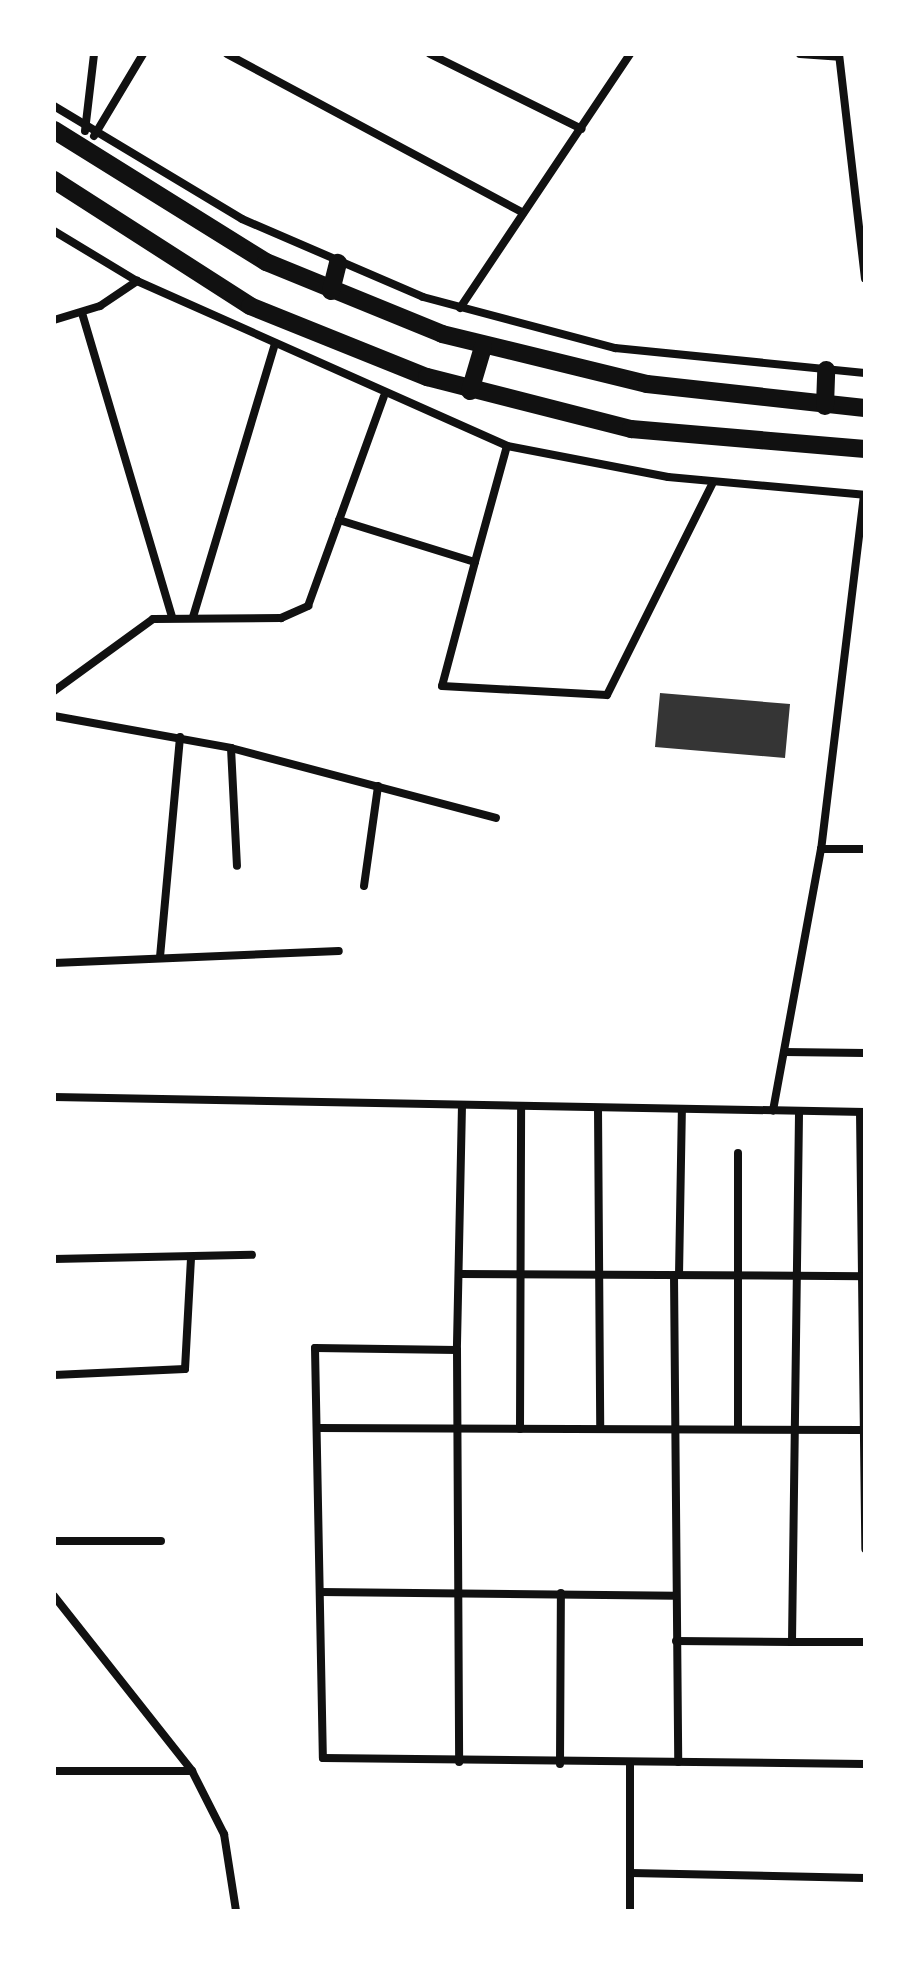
<!DOCTYPE html>
<html>
<head>
<meta charset="utf-8">
<style>
	body { margin:0 }
	#map { position:relative; width:919px; height:1965px; overflow:hidden; background:#fff; font-family:"Playfair Display",serif }
	div>[style] { position:absolute }
	.building>* { inset:0; background:#353535 }
	.minor>* { height:8px; margin:-4px; padding:0 4px; transform-origin:4px; border-radius:4px; background:#111 }
	.trunk>* { height:18px; margin:-9px; padding:0 9px; transform-origin:9px; border-radius:9px; background:#111 }
	span { translate:-50% -50%; white-space:nowrap; text-align:center; line-height:1.15; -webkit-text-stroke:8px #fff; paint-order:stroke }
	.frame { position:absolute; inset:0; border:56px solid #fff; pointer-events:none }
</style>
</head>
<body>
<div id="map">
	<div class="building">
		<div style="clip-path:polygon(660px 693px,790px 704px,785px 758px,655px 747px)"></div>
	</div>
	<div class="minor">
		<div style="left:227px;top:54px;width:336px;rotate:28.2deg"></div>
		<div style="left:430px;top:54px;width:169px;rotate:26.3deg"></div>
		<div style="left:800px;top:54px;width:39px;rotate:4deg"></div>
		<div style="left:839px;top:54px;width:226px;rotate:83.4deg"></div>
		<div style="left:54px;top:106px;width:219px;rotate:31deg"></div>
		<div style="left:242px;top:219px;width:197px;rotate:23.3deg"></div>
		<div style="left:423px;top:297px;width:199px;rotate:14.9deg"></div>
		<div style="left:615px;top:348px;width:251px;rotate:5.7deg"></div>
		<div style="left:85px;top:131px;width:78px;rotate:-83.3deg"></div>
		<div style="left:94px;top:136px;width:96px;rotate:-59.1deg"></div>
		<div style="left:54px;top:231px;width:97px;rotate:31.1deg"></div>
		<div style="left:137px;top:281px;width:405px;rotate:24deg"></div>
		<div style="left:507px;top:446px;width:164px;rotate:10.9deg"></div>
		<div style="left:668px;top:477px;width:197px;rotate:5.2deg"></div>
		<div style="left:864px;top:495px;width:357px;rotate:96.9deg"></div>
		<div style="left:821px;top:849px;width:266px;rotate:100.4deg"></div>
		<div style="left:460px;top:308px;width:306px;rotate:-56.2deg"></div>
		<div style="left:82px;top:313px;width:317px;rotate:73.5deg"></div>
		<div style="left:54px;top:320px;width:48px;rotate:-16.9deg"></div>
		<div style="left:100px;top:306px;width:45px;rotate:-34deg"></div>
		<div style="left:339px;top:520px;width:142px;rotate:17.2deg"></div>
		<div style="left:475px;top:562px;width:128px;rotate:104.9deg"></div>
		<div style="left:442px;top:686px;width:165px;rotate:3.1deg"></div>
		<div style="left:607px;top:695px;width:238px;rotate:-63.5deg"></div>
		<div style="left:475px;top:562px;width:120px;rotate:-74.6deg"></div>
		<div style="left:193px;top:617px;width:286px;rotate:-73.3deg"></div>
		<div style="left:54px;top:691px;width:122px;rotate:-36deg"></div>
		<div style="left:153px;top:619px;width:128px;rotate:-0.4deg"></div>
		<div style="left:281px;top:618px;width:30px;rotate:-24deg"></div>
		<div style="left:308px;top:606px;width:223px;rotate:-70.1deg"></div>
		<div style="left:54px;top:716px;width:180px;rotate:10.2deg"></div>
		<div style="left:231px;top:748px;width:274px;rotate:14.8deg"></div>
		<div style="left:231px;top:748px;width:118px;rotate:87.1deg"></div>
		<div style="left:821px;top:849px;width:44px"></div>
		<div style="left:364px;top:886px;width:101px;rotate:-82deg"></div>
		<div style="left:160px;top:957px;width:221px;rotate:-84.8deg"></div>
		<div style="left:54px;top:963px;width:285px;rotate:-2.4deg"></div>
		<div style="left:784px;top:1052px;width:81px;rotate:0.7deg"></div>
		<div style="left:54px;top:1097px;width:811px;rotate:1.06deg"></div>
		<div style="left:462px;top:1105px;width:245px;rotate:91.2deg"></div>
		<div style="left:457px;top:1350px;width:142px;rotate:-179.2deg"></div>
		<div style="left:315px;top:1348px;width:410px;rotate:88.9deg"></div>
		<div style="left:323px;top:1758px;width:542px;rotate:0.63deg"></div>
		<div style="left:598px;top:1108px;width:321px;rotate:89.6deg"></div>
		<div style="left:860px;top:1112px;width:437px;rotate:89.3deg"></div>
		<div style="left:738px;top:1153px;width:276px;rotate:90deg"></div>
		<div style="left:54px;top:1259px;width:198px;rotate:-1.2deg"></div>
		<div style="left:459px;top:1274px;width:406px;rotate:0.3deg"></div>
		<div style="left:674px;top:1275px;width:487px;rotate:89.5deg"></div>
		<div style="left:679px;top:1275px;width:165px;rotate:-89deg"></div>
		<div style="left:457px;top:1350px;width:412px;rotate:89.7deg"></div>
		<div style="left:54px;top:1375px;width:131px;rotate:-2.6deg"></div>
		<div style="left:185px;top:1369px;width:111px;rotate:-86.9deg"></div>
		<div style="left:317px;top:1428px;width:545px;rotate:0.21deg"></div>
		<div style="left:520px;top:1429px;width:322px;rotate:-89.8deg"></div>
		<div style="left:54px;top:1541px;width:107px"></div>
		<div style="left:320px;top:1592px;width:356px;rotate:0.6deg"></div>
		<div style="left:54px;top:1596px;width:223px;rotate:51.7deg"></div>
		<div style="left:192px;top:1771px;width:71px;rotate:63.1deg"></div>
		<div style="left:224px;top:1834px;width:78px;rotate:81.1deg"></div>
		<div style="left:676px;top:1641px;width:116px;rotate:0.5deg"></div>
		<div style="left:792px;top:1642px;width:531px;rotate:-89.24deg"></div>
		<div style="left:792px;top:1642px;width:73px"></div>
		<div style="left:630px;top:1763px;width:148px;rotate:90deg"></div>
		<div style="left:560px;top:1764px;width:171px;rotate:-89.7deg"></div>
		<div style="left:54px;top:1771px;width:138px"></div>
		<div style="left:631px;top:1873px;width:234px;rotate:1.2deg"></div>
	</div>
	<div class="trunk">
		<div style="left:54px;top:130px;width:250px;rotate:31.9deg"></div>
		<div style="left:266px;top:262px;width:190px;rotate:22.2deg"></div>
		<div style="left:442px;top:334px;width:211px;rotate:13.7deg"></div>
		<div style="left:647px;top:384px;width:219px;rotate:6.3deg"></div>
		<div style="left:54px;top:180px;width:233px;rotate:32.7deg"></div>
		<div style="left:250px;top:306px;width:191px;rotate:21.9deg"></div>
		<div style="left:427px;top:377px;width:211px;rotate:14.3deg"></div>
		<div style="left:631px;top:429px;width:235px;rotate:4.9deg"></div>
		<div style="left:331px;top:291px;width:29px;rotate:-76deg"></div>
		<div style="left:470px;top:391px;width:46px;rotate:-73.5deg"></div>
		<div style="left:825px;top:406px;width:36px;rotate:-88deg"></div>
	</div>
	<div class="frame"></div>
</div>
</body>
</html>
